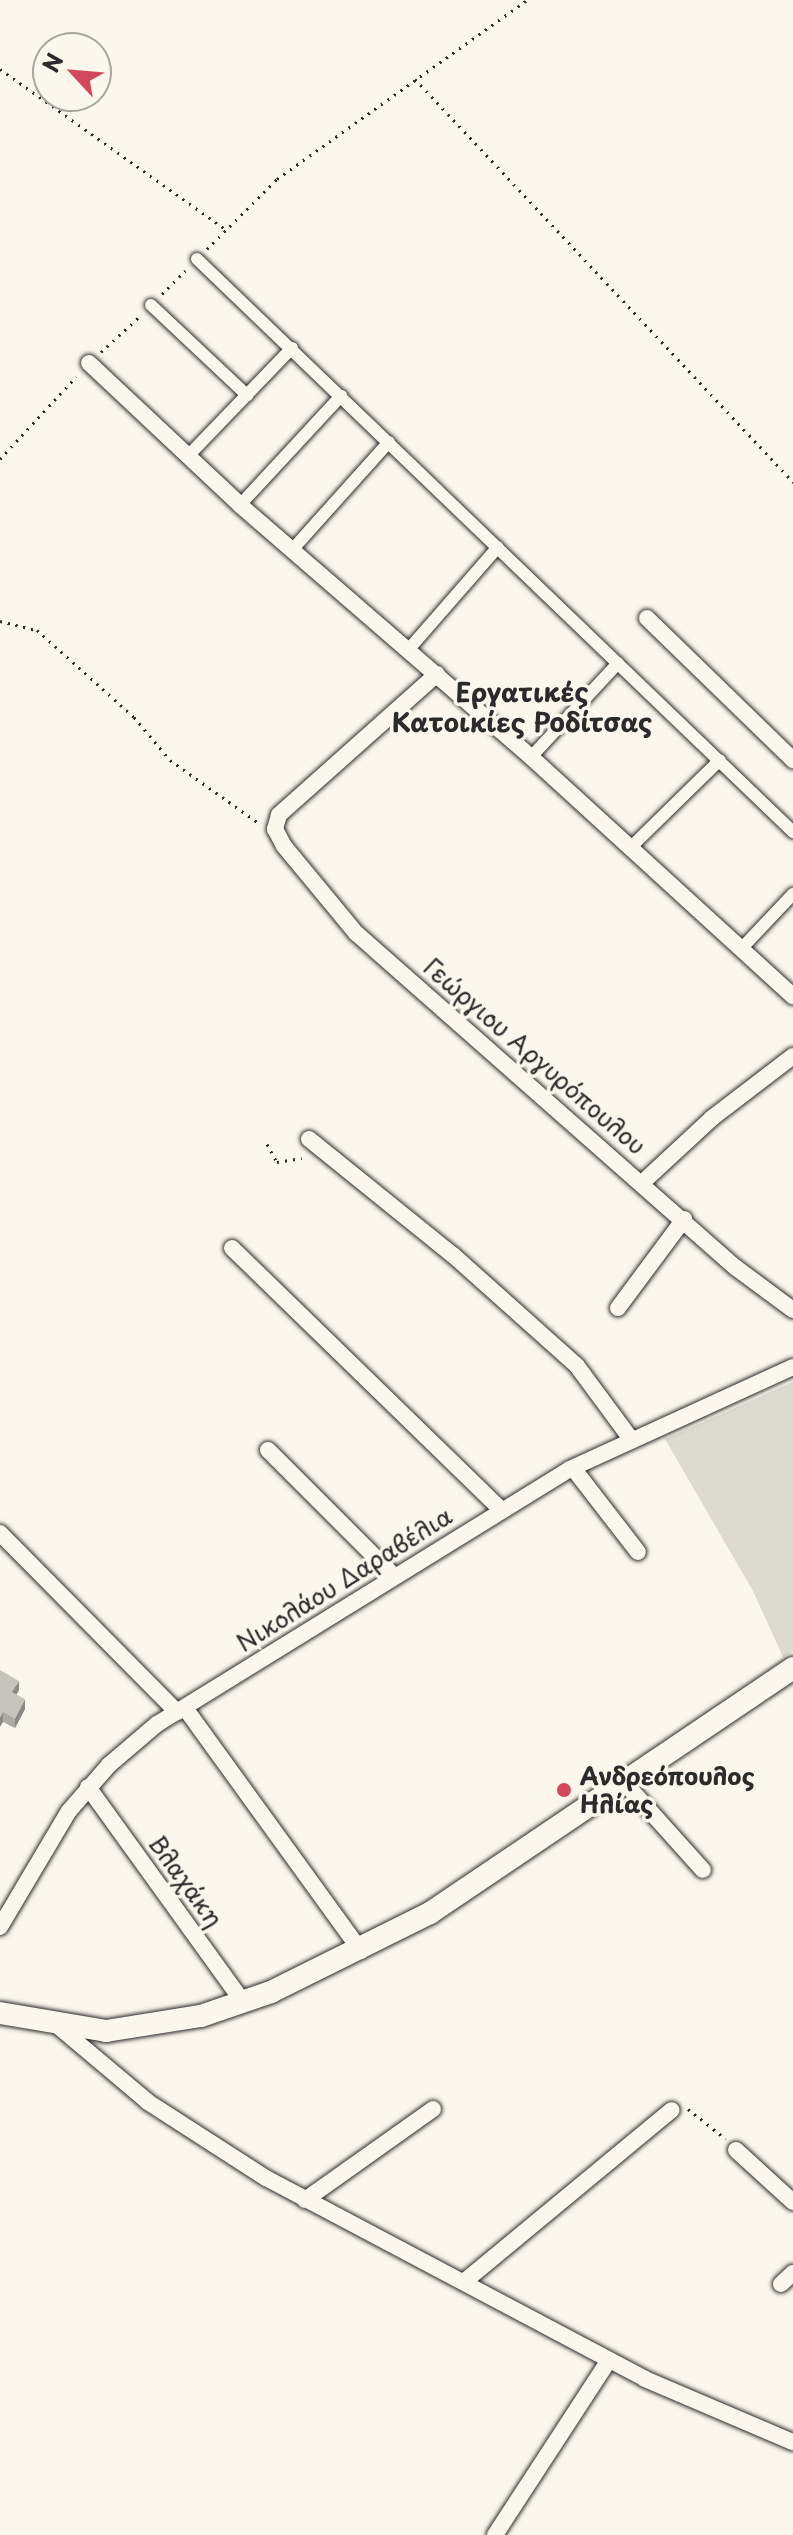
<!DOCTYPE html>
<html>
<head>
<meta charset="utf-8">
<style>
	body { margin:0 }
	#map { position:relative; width:793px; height:2535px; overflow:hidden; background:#fbf7ec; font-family:"Playpen Sans",sans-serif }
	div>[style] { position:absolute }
	.green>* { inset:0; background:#dddad0 }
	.path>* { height:3px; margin-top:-1.5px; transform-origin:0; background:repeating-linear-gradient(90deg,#2b2b2b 0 2px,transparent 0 8px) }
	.roads { filter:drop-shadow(0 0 2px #2b2b2b) drop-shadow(0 0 2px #2b2b2b) }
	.pedestrian>* { height:12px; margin:-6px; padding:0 6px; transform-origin:6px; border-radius:6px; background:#fbf7ec }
	.minor>* { height:16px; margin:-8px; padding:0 8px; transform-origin:8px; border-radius:8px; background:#fbf7ec }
	.tertiary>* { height:22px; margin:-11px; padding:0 11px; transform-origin:11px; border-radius:11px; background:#fbf7ec }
	.wall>* { inset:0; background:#aba9a2 }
	.shaded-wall>* { inset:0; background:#8b8984 }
	.building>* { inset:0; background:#c7c4bc }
	.dots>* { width:22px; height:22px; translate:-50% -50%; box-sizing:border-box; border:4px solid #fbf7ec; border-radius:50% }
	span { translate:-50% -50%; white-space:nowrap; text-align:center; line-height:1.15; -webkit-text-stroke:7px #fbf7ec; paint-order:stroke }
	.street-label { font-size:24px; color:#2b2b2b }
	.poi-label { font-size:24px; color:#2b2b2b; font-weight:700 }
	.left { translate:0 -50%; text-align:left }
	.neighbourhood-label { font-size:26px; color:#2b2b2b; font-weight:700 }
	.north { position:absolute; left:32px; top:32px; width:80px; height:80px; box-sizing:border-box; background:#fbf7ec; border:2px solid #a8a59f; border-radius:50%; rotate:296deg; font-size:22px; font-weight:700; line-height:32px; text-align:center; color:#2b2b2b }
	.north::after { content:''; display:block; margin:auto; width:28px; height:36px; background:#d1495b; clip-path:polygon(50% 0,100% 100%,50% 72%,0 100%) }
</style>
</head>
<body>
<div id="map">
	<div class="green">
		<div style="clip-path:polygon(793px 1382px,793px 1651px,783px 1657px,753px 1591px,665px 1439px)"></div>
	</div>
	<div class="path">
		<div style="left:0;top:69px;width:276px;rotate:35.4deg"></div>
		<div style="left:415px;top:79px;width:553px;rotate:46.83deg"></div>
		<div style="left:207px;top:249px;width:99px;rotate:-45deg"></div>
		<div style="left:277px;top:179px;width:307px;rotate:-35.6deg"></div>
		<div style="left:162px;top:294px;width:33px;rotate:-45deg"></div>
		<div style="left:101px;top:352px;width:53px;rotate:-42.7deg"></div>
		<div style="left:0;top:459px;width:112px;rotate:-47.2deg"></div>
		<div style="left:0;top:621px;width:38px;rotate:14deg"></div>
		<div style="left:37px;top:630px;width:130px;rotate:41.9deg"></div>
		<div style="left:134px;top:717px;width:56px;rotate:50.1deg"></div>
		<div style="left:170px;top:760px;width:110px;rotate:35.4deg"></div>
		<div style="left:267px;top:1144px;width:21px;rotate:61deg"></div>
		<div style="left:277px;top:1162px;width:25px;rotate:-9deg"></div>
		<div style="left:688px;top:2109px;width:48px;rotate:38.3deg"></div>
	</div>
	<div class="roads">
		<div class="pedestrian">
			<div style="left:197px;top:259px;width:827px;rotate:43.87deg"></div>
			<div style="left:151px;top:305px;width:132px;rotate:43.2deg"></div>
			<div style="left:188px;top:456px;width:150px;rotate:-46.1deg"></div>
			<div style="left:240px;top:505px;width:149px;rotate:-47.2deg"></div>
			<div style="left:292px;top:550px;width:145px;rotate:-48.1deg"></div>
			<div style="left:409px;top:649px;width:135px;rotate:-48.9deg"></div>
			<div style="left:531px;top:757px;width:128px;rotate:-47.2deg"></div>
			<div style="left:629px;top:849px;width:127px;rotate:-44.4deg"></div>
			<div style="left:741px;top:949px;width:76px;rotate:-46.6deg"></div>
		</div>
		<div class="minor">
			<div style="left:89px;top:363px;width:207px;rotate:43.2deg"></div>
			<div style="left:240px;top:505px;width:385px;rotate:40.9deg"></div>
			<div style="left:531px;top:757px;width:355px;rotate:42.4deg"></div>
			<div style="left:647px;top:618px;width:204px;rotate:44.2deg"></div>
			<div style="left:437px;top:674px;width:212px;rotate:138.3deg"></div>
			<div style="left:279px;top:815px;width:15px;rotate:106deg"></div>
			<div style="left:275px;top:829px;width:19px;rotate:62deg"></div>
			<div style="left:284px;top:846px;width:113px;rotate:50.4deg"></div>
			<div style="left:356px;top:933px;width:505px;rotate:41.39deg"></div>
			<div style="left:735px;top:1267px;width:72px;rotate:36.6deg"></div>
			<div style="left:309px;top:1139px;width:185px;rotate:38.9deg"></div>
			<div style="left:453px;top:1255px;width:166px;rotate:41.8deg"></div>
			<div style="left:577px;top:1366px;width:91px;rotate:53.5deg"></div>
			<div style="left:643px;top:1182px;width:94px;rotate:-42.8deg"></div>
			<div style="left:712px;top:1118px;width:102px;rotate:-37.4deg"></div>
			<div style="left:232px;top:1248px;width:374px;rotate:44.2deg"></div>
			<div style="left:618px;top:1308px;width:111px;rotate:-53.4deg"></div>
			<div style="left:268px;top:1450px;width:177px;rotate:45deg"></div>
			<div style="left:573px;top:1468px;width:106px;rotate:52.3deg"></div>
			<div style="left:0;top:1533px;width:252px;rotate:45.3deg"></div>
			<div style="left:185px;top:1708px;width:300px;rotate:54.1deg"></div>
			<div style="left:624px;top:1782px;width:118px;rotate:48.1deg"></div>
			<div style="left:88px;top:1787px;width:266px;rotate:54.2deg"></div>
			<div style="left:0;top:1927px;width:135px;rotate:-59.3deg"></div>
			<div style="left:69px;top:1811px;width:61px;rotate:-49deg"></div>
			<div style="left:109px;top:1765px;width:63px;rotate:-40.5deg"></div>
			<div style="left:157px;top:1724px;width:485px;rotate:-31.7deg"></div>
			<div style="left:570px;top:1469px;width:245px;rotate:-24.6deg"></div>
			<div style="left:59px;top:2027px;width:116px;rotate:40.1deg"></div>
			<div style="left:148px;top:2102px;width:140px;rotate:32.8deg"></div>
			<div style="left:266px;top:2178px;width:429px;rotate:27.9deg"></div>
			<div style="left:645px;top:2379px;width:161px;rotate:23.1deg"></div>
			<div style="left:736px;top:2150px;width:77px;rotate:42.4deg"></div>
			<div style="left:305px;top:2200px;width:157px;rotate:-35.4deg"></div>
			<div style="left:465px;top:2281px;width:268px;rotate:-39.6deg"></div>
			<div style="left:781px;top:2284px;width:16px;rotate:-43deg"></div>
			<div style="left:495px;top:2535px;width:209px;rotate:-56.9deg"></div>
		</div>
		<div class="tertiary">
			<div style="left:0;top:2013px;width:108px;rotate:9.6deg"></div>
			<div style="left:106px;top:2031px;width:96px;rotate:-9deg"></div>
			<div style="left:201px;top:2016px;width:74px;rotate:-18.9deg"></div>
			<div style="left:271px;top:1992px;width:178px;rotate:-26.4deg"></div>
			<div style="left:430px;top:1913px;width:438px;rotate:-34deg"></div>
		</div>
	</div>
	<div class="wall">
		<div style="clip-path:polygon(0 1670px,19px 1690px,16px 1695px,25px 1709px,15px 1728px,3px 1722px)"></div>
	</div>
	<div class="shaded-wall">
		<div style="clip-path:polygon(19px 1681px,19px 1690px,12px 1702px,12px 1692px)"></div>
		<div style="clip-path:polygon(25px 1699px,25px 1709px,15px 1728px,15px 1719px)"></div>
		<div style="clip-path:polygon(3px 1712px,3px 1722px,0 1727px,0 1717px)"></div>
	</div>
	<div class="building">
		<div style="clip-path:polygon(0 1670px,19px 1681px,12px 1692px,25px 1699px,15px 1719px,3px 1712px,0 1717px)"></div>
	</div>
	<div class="dots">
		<div style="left:564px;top:1790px;background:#d1495b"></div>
	</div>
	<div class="street-label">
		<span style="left:535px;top:1056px;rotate:41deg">Γεώργιου Αργυρόπουλου</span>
		<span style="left:344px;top:1579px;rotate:-32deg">Νικολάου Δαραβέλια</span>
		<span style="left:186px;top:1881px;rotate:54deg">Βλαχάκη</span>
	</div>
	<div class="poi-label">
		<span class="left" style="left:580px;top:1790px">Ανδρεόπουλος<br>Ηλίας</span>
	</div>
	<div class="neighbourhood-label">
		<span style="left:522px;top:707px">Εργατικές<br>Κατοικίες Ροδίτσας</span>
	</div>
	<div class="north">N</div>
</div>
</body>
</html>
